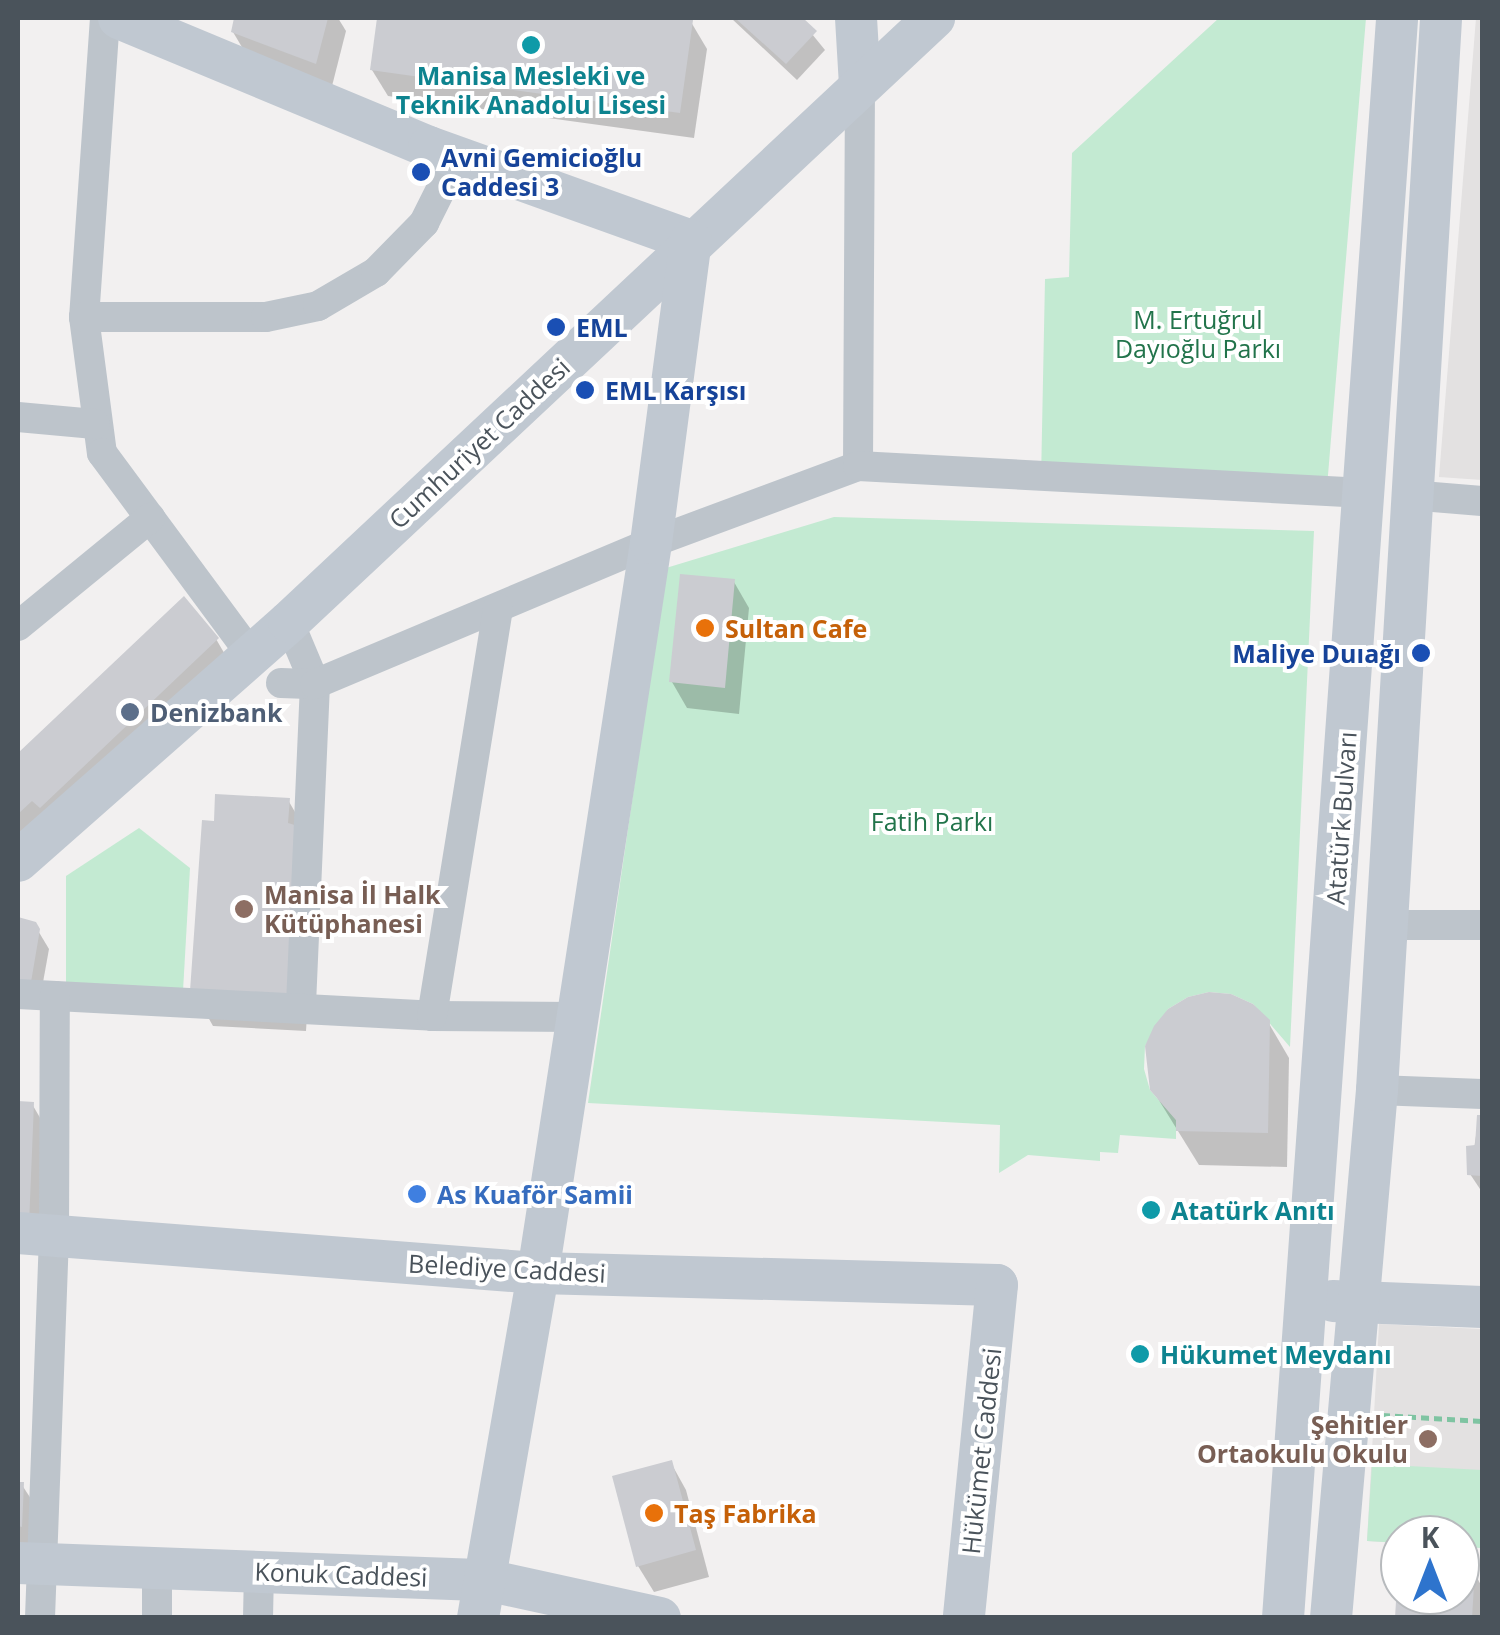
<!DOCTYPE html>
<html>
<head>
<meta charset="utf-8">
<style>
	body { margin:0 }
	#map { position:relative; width:1500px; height:1635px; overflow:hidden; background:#f2f0f0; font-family:"Open Sans",sans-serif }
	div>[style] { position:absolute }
	.education>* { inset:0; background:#e3e1e1 }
	.green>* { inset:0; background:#c3ead2 }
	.shadow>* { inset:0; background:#0003 }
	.building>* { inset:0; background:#cbccd1 }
	.path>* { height:5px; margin-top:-2.5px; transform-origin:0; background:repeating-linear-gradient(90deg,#7fc4a2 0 8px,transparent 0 13px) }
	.street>* { height:30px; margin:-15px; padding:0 15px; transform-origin:15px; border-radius:15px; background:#bdc4cb }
	.secondary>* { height:42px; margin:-21px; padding:0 21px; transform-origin:21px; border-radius:21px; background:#c0c8d1 }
	.dots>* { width:28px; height:28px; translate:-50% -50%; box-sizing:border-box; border:5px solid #fff; border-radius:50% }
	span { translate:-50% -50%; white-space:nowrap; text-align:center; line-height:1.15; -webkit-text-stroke:8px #fff; paint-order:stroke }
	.culture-label { font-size:25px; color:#0d838f; font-weight:700 }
	.left { translate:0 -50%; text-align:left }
	.transit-label { font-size:25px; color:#164399; font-weight:700 }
	.right { translate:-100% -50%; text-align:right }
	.park-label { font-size:25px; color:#22744b }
	.street-label { font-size:25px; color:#4a535b }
	.food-label { font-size:25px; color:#c56008; font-weight:700 }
	.service-label { font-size:25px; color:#4e5e75; font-weight:700 }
	.education-label { font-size:25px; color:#785e54; font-weight:700 }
	.shop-label { font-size:25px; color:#366cbe; font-weight:700 }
	.frame { position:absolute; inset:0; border:20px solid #4a535b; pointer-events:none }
	.north { position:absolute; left:1380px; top:1515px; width:100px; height:100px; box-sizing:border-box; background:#fff; border:2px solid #b7babd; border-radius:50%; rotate:0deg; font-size:28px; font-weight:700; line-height:40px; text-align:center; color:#4a535b }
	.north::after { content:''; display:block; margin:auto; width:35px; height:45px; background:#2e74cd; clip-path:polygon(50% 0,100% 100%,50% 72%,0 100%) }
</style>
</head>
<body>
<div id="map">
	<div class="education">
		<div style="clip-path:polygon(1476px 18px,1482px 18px,1482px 480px,1439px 477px)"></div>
		<div style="clip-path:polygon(1379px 1324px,1482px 1329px,1482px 1548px,1460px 1547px,1460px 1535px,1400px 1535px,1400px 1543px,1367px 1541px)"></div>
	</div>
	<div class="green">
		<div style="clip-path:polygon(1219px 18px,1366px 18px,1327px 487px,1041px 480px,1045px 279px,1069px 277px,1072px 153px)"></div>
		<div style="clip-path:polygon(834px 517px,1314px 531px,1290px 1047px,1253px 1004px,1231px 994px,1209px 992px,1188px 997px,1168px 1009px,1145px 1046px,1144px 1069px,1150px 1090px,1176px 1120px,1176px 1139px,1120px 1135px,1118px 1153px,1100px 1152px,1100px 1161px,1028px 1155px,999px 1173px,1000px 1125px,588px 1103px,666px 568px)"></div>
		<div style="clip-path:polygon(139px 828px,190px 868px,183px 991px,66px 990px,66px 876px)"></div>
		<div style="clip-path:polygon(1372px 1464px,1482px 1470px,1482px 1548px,1460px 1547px,1460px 1535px,1400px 1535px,1400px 1543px,1367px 1541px)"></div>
	</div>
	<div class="shadow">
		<div style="clip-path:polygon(236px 18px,338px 18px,346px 31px,331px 90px,249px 59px,233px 32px)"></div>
		<div style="clip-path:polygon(379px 18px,657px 18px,691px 22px,707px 49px,694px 138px,388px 96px,372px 70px)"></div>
		<div style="clip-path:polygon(731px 18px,799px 18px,825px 50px,797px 80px)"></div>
		<div style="clip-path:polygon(734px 582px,749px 608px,739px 714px,687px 708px,672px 682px)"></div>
		<div style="clip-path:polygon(184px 600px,216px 639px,237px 675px,18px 840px,18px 756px)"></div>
		<div style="clip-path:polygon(288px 800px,309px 836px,317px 864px,306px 1031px,213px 1026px,193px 990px,216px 823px)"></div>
		<div style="clip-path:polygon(18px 922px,34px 924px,49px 949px,40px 999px,18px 998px)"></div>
		<div style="clip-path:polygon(1268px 1022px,1289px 1058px,1287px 1167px,1199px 1165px,1152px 1089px)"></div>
		<div style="clip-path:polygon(18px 1104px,32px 1104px,53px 1140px,49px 1235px,18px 1234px)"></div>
		<div style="clip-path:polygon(1479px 1117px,1482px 1117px,1482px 1192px,1470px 1174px)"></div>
		<div style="clip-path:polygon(671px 1463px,686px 1490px,709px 1577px,654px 1592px,638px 1566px)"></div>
		<div style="clip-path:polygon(18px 1484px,22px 1485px,33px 1502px,31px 1543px,18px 1543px)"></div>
		<div style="clip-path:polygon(1460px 1571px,1474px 1572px,1482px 1587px,1482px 1618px,1397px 1618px,1400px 1576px,1400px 1595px,1460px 1595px)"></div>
	</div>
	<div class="building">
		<div style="clip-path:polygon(234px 18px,328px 18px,316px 64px,231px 32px)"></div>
		<div style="clip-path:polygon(377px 18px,693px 20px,680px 113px,370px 70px)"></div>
		<div style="clip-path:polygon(735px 18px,803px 18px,817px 31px,786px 64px)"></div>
		<div style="clip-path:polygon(680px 574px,735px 579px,725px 688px,669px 682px)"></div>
		<div style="clip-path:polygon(184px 596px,219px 638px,40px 808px,32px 801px,18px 814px,18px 753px)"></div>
		<div style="clip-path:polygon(215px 794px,290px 798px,288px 823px,298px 826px,287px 997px,190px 991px,202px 820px,214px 821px)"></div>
		<div style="clip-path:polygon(18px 917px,36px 922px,40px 929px,31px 982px,18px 985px)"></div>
		<div style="clip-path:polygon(1209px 992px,1231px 994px,1253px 1004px,1270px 1020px,1268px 1133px,1176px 1131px,1176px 1120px,1150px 1090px,1145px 1046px,1154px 1026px,1168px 1009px,1188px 997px)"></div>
		<div style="clip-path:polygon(18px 1101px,34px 1102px,29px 1224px,18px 1223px)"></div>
		<div style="clip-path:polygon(1477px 1115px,1482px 1115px,1482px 1176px,1467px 1175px,1466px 1146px,1475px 1145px)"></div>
		<div style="clip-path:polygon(672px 1460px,696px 1550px,636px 1567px,612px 1476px)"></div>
		<div style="clip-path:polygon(18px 1482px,24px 1482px,22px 1527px,18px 1526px)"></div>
		<div style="clip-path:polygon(1460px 1568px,1475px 1569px,1472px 1618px,1395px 1618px,1397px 1584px,1400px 1595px,1460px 1595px)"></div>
	</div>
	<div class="path">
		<div style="left:1382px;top:1415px;width:100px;rotate:3.4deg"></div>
	</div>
	<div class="street">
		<div style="left:105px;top:18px;width:300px;rotate:94deg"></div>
		<div style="left:84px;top:317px;width:137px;rotate:82.5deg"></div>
		<div style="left:102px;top:453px;width:252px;rotate:53.5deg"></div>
		<div style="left:84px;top:317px;width:182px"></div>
		<div style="left:266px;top:317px;width:53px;rotate:-11.9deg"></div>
		<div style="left:318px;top:306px;width:67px;rotate:-30.4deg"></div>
		<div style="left:376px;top:272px;width:69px;rotate:-45.6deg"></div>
		<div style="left:424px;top:223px;width:74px;rotate:-63.4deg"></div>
		<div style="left:18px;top:417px;width:77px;rotate:5.2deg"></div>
		<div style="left:858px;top:466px;width:380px;rotate:-89.7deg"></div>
		<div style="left:1409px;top:495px;width:73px;rotate:4.7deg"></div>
		<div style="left:289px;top:622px;width:67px;rotate:67.2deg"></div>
		<div style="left:315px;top:684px;width:323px;rotate:92.5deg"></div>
		<div style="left:18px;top:626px;width:171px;rotate:-39.3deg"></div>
		<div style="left:281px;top:683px;width:34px;rotate:2deg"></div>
		<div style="left:315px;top:684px;width:364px;rotate:-22.8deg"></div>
		<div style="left:651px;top:543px;width:221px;rotate:-20.4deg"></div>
		<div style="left:858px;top:466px;width:507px;rotate:3.05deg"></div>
		<div style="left:1388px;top:925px;width:94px"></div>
		<div style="left:18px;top:994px;width:415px;rotate:3deg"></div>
		<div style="left:432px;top:1016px;width:143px;rotate:0.4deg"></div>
		<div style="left:432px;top:1016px;width:413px;rotate:-80.8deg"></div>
		<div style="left:1377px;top:1090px;width:105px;rotate:2.2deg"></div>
		<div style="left:40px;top:1618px;width:383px;rotate:-87.9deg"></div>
		<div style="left:54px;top:1235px;width:239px;rotate:-89.8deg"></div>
		<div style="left:157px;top:1618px;width:50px;rotate:-90deg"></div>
		<div style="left:258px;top:1618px;width:47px;rotate:-88.8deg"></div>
	</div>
	<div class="secondary">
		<div style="left:119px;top:18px;width:336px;rotate:22.6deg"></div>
		<div style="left:429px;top:147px;width:278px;rotate:19.7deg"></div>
		<div style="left:856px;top:18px;width:68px;rotate:86.6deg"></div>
		<div style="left:18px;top:861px;width:361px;rotate:-41.4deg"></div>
		<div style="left:289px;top:622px;width:884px;rotate:-43.12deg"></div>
		<div style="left:18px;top:1233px;width:522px;rotate:4.4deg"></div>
		<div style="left:538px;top:1273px;width:459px;rotate:1.5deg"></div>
		<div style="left:997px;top:1285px;width:335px;rotate:95.7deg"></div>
		<div style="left:1333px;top:1301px;width:149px;rotate:2.3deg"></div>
		<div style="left:18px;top:1563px;width:468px;rotate:2.1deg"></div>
		<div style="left:486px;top:1580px;width:178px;rotate:12.3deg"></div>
		<div style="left:478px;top:1618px;width:350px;rotate:-80.1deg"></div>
		<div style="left:538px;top:1273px;width:739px;rotate:-81.2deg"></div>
		<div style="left:651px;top:543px;width:305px;rotate:-82.5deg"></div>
		<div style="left:1283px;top:1618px;width:1604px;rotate:-85.92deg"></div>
		<div style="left:1331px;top:1618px;width:530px;rotate:-85.02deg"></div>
		<div style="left:1377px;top:1090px;width:1074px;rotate:-86.58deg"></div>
	</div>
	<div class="dots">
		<div style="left:531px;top:45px;background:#0f9aa8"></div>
		<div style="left:421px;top:172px;background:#1a4fb4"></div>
		<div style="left:556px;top:327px;background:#1a4fb4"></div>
		<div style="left:585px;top:390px;background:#1a4fb4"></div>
		<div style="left:705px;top:628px;background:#e8710a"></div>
		<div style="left:1421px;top:653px;background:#1a4fb4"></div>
		<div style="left:130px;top:712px;background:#5c6f8a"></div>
		<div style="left:244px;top:909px;background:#8d6e63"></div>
		<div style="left:417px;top:1194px;background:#3f7fe0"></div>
		<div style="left:1151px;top:1210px;background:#0f9aa8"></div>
		<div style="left:1140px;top:1354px;background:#0f9aa8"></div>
		<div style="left:1428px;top:1439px;background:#8d6e63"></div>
		<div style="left:654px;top:1513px;background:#e8710a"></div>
	</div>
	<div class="culture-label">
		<span style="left:531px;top:90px">Manisa Mesleki ve<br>Teknik Anadolu Lisesi</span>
		<span class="left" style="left:1171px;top:1210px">Atatürk Anıtı</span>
		<span class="left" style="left:1160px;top:1354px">Hükumet Meydanı</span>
	</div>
	<div class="transit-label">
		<span class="left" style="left:441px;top:172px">Avni Gemicioğlu<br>Caddesi 3</span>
		<span class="left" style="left:576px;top:327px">EML</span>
		<span class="left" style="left:605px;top:390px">EML Karşısı</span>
		<span class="right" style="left:1401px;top:653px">Maliye Duıağı</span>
	</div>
	<div class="park-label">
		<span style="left:1198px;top:334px">M. Ertuğrul<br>Dayıoğlu Parkı</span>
		<span style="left:932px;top:821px">Fatih Parkı</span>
	</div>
	<div class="street-label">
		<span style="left:479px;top:443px;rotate:-43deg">Cumhuriyet Caddesi</span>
		<span style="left:1341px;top:818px;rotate:-86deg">Atatürk Bulvarı</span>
		<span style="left:507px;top:1268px;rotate:3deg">Belediye Caddesi</span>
		<span style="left:981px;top:1451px;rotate:-84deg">Hükümet Caddesi</span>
		<span style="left:341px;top:1574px;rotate:2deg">Konuk Caddesi</span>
	</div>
	<div class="food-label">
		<span class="left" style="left:725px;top:628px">Sultan Cafe</span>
		<span class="left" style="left:674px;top:1513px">Taş Fabrika</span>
	</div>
	<div class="service-label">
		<span class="left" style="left:150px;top:712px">Denizbank</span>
	</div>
	<div class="education-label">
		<span class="left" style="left:264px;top:909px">Manisa İl Halk<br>Kütüphanesi</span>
		<span class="right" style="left:1408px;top:1439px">Şehitler<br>Ortaokulu Okulu</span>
	</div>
	<div class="shop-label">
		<span class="left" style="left:437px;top:1194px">As Kuaför Samii</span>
	</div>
	<div class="frame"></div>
	<div class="north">K</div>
</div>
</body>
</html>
